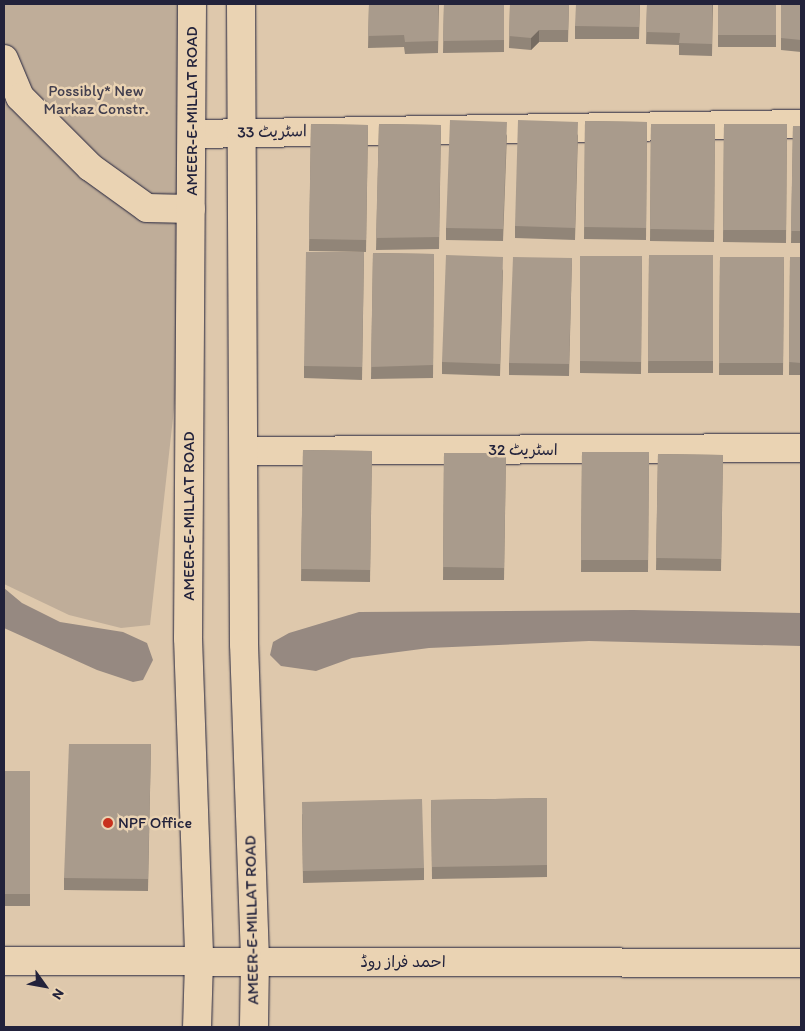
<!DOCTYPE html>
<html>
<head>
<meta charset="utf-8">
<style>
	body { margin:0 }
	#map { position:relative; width:805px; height:1031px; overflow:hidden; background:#dec8ac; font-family:Itim,"Playpen Sans Arabic",sans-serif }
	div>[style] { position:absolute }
	.green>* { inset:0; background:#bfad99 }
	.water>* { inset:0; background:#968981 }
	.roads { filter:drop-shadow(0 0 1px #22223b) drop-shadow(0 0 1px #22223b) }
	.street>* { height:28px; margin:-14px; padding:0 14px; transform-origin:14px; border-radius:14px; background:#ead3b3 }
	.secondary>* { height:28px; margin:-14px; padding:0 14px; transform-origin:14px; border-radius:14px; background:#ead3b3 }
	.primary>* { height:28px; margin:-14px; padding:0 14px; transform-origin:14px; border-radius:14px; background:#ead3b3 }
	.wall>* { inset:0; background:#918578 }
	.shaded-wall>* { inset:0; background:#766c62 }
	.building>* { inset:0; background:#a99b8c }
	.dots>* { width:14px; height:14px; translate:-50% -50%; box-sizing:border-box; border:2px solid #ead3b3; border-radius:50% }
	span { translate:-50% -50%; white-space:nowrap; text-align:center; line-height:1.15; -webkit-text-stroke:5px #ead3b3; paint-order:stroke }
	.park-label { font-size:16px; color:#413e4e }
	.street-label { font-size:16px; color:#22223b }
	.poi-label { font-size:16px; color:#22223b }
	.left { translate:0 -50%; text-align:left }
	.frame { position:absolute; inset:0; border:5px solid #22223b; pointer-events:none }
	.north { position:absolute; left:20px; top:961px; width:50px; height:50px; -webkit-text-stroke:4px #ead3b3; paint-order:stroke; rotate:122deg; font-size:14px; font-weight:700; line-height:20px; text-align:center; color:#22223b }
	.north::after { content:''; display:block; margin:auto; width:18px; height:22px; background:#22223b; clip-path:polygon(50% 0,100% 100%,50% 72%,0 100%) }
</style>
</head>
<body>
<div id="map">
	<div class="green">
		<div style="clip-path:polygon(4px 4px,190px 4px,183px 328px,150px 625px,121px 628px,69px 615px,4px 584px)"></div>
	</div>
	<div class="water">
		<div style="clip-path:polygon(4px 588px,22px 603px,60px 622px,123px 632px,147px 643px,153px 660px,143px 680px,133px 682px,97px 670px,4px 628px)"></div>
		<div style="clip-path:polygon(633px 610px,801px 613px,801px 646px,589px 641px,429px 648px,352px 658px,316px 671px,281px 666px,270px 655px,273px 642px,289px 633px,359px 612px)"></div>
	</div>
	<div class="roads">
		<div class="street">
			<div style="left:4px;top:59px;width:41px;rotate:67.2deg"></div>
			<div style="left:20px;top:97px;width:99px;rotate:45deg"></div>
			<div style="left:90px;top:167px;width:70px;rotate:35.7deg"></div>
			<div style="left:147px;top:208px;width:44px;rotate:1.3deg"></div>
			<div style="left:193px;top:134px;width:608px;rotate:-0.94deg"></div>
			<div style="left:245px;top:451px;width:556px;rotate:-0.31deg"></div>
		</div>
		<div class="secondary">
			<div style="left:192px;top:4px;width:634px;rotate:90.36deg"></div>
			<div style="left:188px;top:638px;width:323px;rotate:88deg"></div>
			<div style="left:199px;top:961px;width:66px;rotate:91.7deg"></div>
			<div style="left:241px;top:4px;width:640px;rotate:89.73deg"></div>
			<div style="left:244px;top:644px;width:317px;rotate:88deg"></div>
			<div style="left:255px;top:961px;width:66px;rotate:90.9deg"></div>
		</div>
		<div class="primary">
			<div style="left:4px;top:961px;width:797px;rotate:0.14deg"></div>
		</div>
	</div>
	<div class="wall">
		<div style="clip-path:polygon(369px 4px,439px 4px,438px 53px,405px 54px,404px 47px,368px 48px)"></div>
		<div style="clip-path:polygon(444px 4px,504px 4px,504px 52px,443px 53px)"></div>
		<div style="clip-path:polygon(510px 4px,569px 4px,568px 42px,539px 42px,531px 50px,509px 48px)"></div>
		<div style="clip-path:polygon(640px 4px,639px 39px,575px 39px,575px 26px)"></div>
		<div style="clip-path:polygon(647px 4px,713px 4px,712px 56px,679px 55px,679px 45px,646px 44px)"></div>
		<div style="clip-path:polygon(718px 4px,776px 4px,776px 47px,718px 47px)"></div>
		<div style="clip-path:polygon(781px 4px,801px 4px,801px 52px,781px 50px)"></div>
		<div style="clip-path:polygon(585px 121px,647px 122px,646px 240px,584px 239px)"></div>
		<div style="clip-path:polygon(311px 124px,368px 125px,366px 252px,309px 251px)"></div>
		<div style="clip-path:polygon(379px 124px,441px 125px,439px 249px,376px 250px)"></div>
		<div style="clip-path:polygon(651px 124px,715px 124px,714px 242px,650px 241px)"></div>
		<div style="clip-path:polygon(724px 124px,787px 124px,786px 243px,723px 242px)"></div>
		<div style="clip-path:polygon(793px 126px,801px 126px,801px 243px,791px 243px)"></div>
		<div style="clip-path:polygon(507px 134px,503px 241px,446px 240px,446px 228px)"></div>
		<div style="clip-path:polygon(578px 134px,575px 240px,515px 238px,515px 226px)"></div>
		<div style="clip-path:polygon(364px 252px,362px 380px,304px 378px,304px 366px)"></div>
		<div style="clip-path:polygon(373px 253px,434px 254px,433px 378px,371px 379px)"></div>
		<div style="clip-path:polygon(649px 255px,713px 255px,713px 373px,648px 373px)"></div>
		<div style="clip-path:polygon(580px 256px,642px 256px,641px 374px,580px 373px)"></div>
		<div style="clip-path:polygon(720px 257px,784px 257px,783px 375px,719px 375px)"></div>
		<div style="clip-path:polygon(790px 257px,801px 257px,801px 375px,789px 375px)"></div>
		<div style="clip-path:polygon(572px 258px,569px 376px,509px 375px,509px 363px)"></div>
		<div style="clip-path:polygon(503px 269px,500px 376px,442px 374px,442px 362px)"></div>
		<div style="clip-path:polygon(303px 450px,372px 451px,370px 582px,301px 581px)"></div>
		<div style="clip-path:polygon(582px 452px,649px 452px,648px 572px,581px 572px)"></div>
		<div style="clip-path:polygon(444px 453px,506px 453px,504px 580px,443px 580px)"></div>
		<div style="clip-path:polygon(658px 454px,723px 455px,721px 571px,656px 570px)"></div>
		<div style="clip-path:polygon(151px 744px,148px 891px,64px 890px,64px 878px)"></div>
		<div style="clip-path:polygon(4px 771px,30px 771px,30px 906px,4px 906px)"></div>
		<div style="clip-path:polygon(547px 798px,547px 877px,432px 879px,431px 800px)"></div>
		<div style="clip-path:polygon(302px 814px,424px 868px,424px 880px,303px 883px)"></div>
	</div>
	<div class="shaded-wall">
		<div style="clip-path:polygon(539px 30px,539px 42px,531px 50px,531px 38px)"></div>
	</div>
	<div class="building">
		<div style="clip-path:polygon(369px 4px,438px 4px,438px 41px,405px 42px,404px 35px,368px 36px)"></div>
		<div style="clip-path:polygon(444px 4px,504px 4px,504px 40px,443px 41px)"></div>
		<div style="clip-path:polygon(510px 4px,569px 4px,568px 30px,539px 30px,531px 38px,509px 36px)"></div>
		<div style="clip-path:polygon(576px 4px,640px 4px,639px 27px,575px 26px)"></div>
		<div style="clip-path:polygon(647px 4px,712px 4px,712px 44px,679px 43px,680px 33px,646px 32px)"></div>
		<div style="clip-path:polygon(718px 4px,776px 4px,776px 35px,718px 35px)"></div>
		<div style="clip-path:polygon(781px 4px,801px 4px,801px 40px,781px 38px)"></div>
		<div style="clip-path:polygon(450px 120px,507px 122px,503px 229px,446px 228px)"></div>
		<div style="clip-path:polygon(518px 120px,578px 122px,575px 228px,515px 226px)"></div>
		<div style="clip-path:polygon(585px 121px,647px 122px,646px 228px,584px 227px)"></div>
		<div style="clip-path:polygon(311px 124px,368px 125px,366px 240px,309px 239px)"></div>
		<div style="clip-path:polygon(379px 124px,441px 125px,439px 237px,376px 238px)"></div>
		<div style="clip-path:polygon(651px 124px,715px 124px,714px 230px,650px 229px)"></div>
		<div style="clip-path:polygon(724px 124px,787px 124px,786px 230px,723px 230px)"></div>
		<div style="clip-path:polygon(793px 126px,801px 126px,801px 231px,791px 231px)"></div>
		<div style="clip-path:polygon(306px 252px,364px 252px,362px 367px,304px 366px)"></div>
		<div style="clip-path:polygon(373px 253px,434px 254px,433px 365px,371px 367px)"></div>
		<div style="clip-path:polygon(446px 255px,503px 257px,500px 364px,442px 362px)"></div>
		<div style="clip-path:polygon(649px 255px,713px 255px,713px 361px,648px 361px)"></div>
		<div style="clip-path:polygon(580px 256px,642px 256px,641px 362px,580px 361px)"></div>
		<div style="clip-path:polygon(513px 257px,572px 258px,569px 364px,509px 363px)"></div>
		<div style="clip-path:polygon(720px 257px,784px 257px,783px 363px,719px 363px)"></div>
		<div style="clip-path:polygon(790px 257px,801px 257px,801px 363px,789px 362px)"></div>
		<div style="clip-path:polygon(303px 450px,372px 451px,370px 570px,301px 569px)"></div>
		<div style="clip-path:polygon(582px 452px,649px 452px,648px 560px,581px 560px)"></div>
		<div style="clip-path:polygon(444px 453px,506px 453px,504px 568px,443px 567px)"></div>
		<div style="clip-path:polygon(658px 454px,723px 455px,721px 559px,656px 558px)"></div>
		<div style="clip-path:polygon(69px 744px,151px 744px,148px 879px,64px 878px)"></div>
		<div style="clip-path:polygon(4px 771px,30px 771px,30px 894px,4px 894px)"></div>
		<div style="clip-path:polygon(547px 798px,547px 865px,432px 867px,431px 800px)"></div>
		<div style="clip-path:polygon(422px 799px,424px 868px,303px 871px,302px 802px)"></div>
	</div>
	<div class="dots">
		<div style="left:108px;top:823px;background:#c8321e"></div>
	</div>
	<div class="park-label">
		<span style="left:96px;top:100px">Possibly* New<br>Markaz Constr.</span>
	</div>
	<div class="street-label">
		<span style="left:192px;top:111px;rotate:-90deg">AMEER-E-MILLAT ROAD</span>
		<span style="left:272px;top:132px;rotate:-1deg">اسٹریٹ 33</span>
		<span style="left:523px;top:450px">اسٹریٹ 32</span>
		<span style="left:189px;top:516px;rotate:-90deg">AMEER-E-MILLAT ROAD</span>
		<span style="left:252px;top:920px;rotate:-91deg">AMEER-E-MILLAT ROAD</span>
		<span style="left:403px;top:962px">احمد فراز روڈ</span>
	</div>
	<div class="poi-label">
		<span class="left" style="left:118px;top:823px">NPF Office</span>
	</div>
	<div class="frame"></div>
	<div class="north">N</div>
</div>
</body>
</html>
